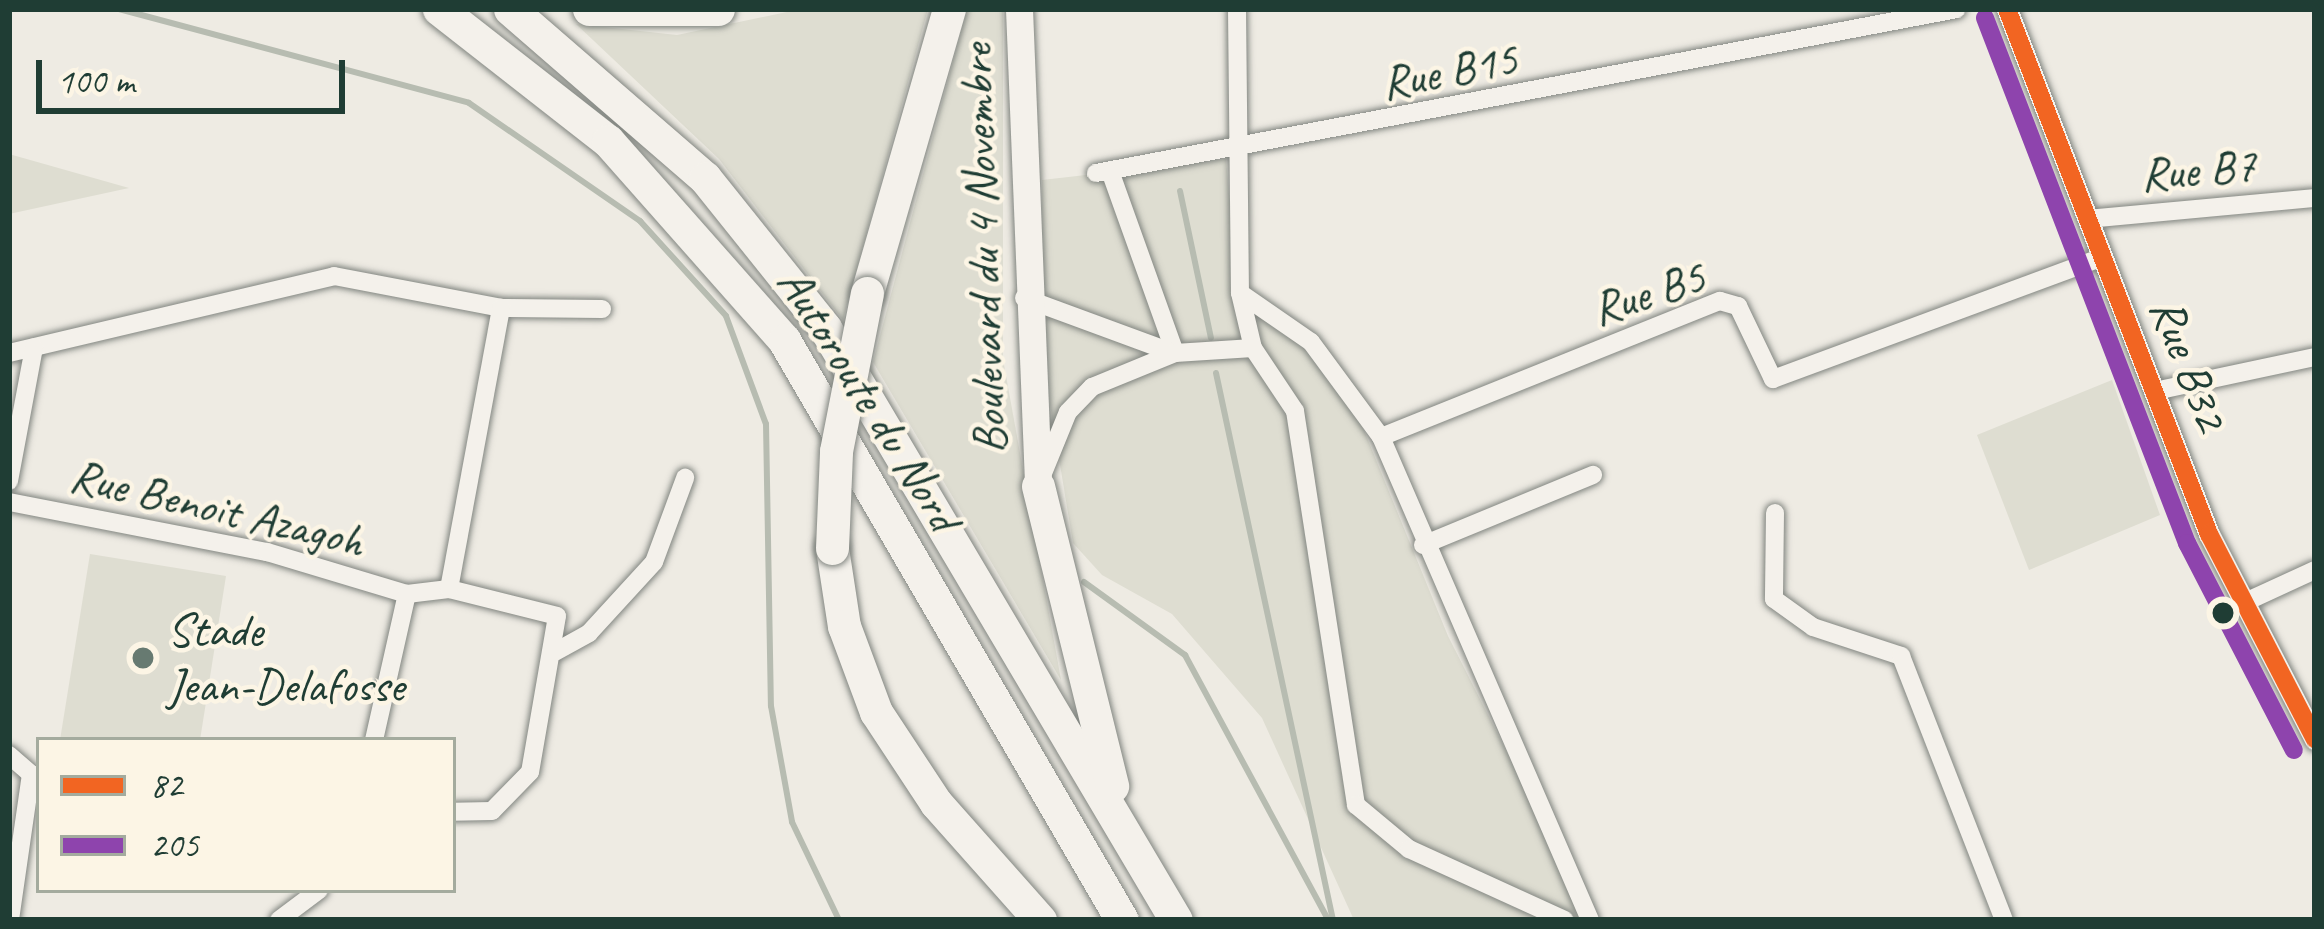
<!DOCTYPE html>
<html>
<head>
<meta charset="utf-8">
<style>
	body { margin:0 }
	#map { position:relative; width:2324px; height:929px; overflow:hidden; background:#eeebe3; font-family:Caveat,sans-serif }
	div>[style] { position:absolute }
	.green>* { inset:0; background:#deddd1 }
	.stream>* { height:6px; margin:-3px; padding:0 3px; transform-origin:3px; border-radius:3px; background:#b7bcb1 }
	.roads { filter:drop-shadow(0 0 3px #828681) drop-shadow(0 0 3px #828681) }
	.minor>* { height:18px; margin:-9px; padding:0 9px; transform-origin:9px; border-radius:9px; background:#f4f1eb }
	.tertiary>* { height:21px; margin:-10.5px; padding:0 10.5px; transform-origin:10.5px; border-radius:10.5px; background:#f4f1eb }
	.primary>* { height:27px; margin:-13.5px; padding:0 13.5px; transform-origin:13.5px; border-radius:13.5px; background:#f4f1eb }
	.motorway>* { height:33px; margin:-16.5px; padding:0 16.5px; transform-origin:16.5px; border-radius:16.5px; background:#f4f1eb }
	.bridges { filter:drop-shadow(0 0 3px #828681) drop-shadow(0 0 3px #828681) }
	.motorway-bridge>* { height:33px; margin:-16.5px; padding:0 16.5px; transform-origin:16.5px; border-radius:16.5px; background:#f4f1eb }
	.bus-1>* { height:18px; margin:-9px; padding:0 9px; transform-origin:9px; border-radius:9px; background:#f26522 }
	.bus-2>* { height:18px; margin:-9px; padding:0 9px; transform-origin:9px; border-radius:9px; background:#8e44ad }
	.dots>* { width:33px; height:33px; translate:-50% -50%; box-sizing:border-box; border:6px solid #fcf5e5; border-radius:50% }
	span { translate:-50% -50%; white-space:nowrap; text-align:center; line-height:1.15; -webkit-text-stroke:9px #fcf5e5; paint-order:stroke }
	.street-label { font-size:48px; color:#1f3d34 }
	.poi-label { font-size:48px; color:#1f3d34 }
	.left { translate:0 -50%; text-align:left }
	.frame { position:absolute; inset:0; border:12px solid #1f3d34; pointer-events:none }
	.legend { position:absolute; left:36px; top:737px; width:420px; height:156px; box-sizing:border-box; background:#fcf5e5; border:3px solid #a4ab9e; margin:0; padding:15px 21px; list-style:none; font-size:36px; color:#1f3d34 }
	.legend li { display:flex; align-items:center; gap:24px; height:60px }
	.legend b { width:60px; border:3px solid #a4ab9e }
	.scale { position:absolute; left:36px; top:60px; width:309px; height:54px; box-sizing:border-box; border:6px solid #1f3d34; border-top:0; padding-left:15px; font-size:36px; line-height:42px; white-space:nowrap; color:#1f3d34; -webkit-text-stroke:9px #fcf5e5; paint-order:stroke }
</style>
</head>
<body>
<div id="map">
	<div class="green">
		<div style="clip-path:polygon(801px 9px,928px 9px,843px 320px,719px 159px,576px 24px,677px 35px)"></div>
		<div style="clip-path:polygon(967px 9px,1003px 9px,1003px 359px,1061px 680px,873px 362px)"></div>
		<div style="clip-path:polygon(9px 154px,129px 188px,9px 214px)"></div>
		<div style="clip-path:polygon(1226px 159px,1237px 287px,1301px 344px,1363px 428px,1448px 636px,1592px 920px,1354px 920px,1262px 718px,1172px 614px,1102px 575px,1073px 543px,1042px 356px,1042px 180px)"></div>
		<div style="clip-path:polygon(2112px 380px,2160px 515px,2029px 570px,1977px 435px)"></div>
		<div style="clip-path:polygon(90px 554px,226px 576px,200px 740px,60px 740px)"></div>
	</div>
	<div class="stream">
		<div style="left:119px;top:9px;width:362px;rotate:15deg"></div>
		<div style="left:469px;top:103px;width:208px;rotate:34.6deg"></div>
		<div style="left:640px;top:221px;width:128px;rotate:47.8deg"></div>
		<div style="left:726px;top:316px;width:115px;rotate:69.7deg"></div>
		<div style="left:766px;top:424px;width:282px;rotate:89deg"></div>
		<div style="left:771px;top:706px;width:118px;rotate:79.7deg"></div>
		<div style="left:792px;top:822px;width:109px;rotate:64.4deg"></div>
		<div style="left:1180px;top:191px;width:150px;rotate:78.1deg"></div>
		<div style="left:1216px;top:373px;width:559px;rotate:77.93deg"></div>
		<div style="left:1084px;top:582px;width:125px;rotate:35.9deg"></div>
		<div style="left:1185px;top:655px;width:301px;rotate:61.6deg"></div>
	</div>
	<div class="roads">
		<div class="minor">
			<div style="left:1237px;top:9px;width:284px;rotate:89.4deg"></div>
			<div style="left:1240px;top:293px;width:57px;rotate:76.7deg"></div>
			<div style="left:1110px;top:171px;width:193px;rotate:70.3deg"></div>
			<div style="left:1096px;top:173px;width:876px;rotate:-10.78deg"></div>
			<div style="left:2088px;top:219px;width:228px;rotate:-5.3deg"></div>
			<div style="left:1240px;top:293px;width:86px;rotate:34.6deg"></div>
			<div style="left:1311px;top:342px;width:118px;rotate:53.6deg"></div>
			<div style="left:1381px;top:437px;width:526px;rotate:66.6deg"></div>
			<div style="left:1024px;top:298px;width:157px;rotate:20.2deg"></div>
			<div style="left:9px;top:353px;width:334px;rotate:-13.3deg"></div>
			<div style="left:334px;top:276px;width:170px;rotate:10.8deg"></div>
			<div style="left:501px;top:308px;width:101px;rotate:0.6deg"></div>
			<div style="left:2155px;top:391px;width:164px;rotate:-12deg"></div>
			<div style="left:1381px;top:437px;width:365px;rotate:-21.9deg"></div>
			<div style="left:1720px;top:301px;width:19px;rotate:16deg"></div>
			<div style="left:1738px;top:306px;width:81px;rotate:64.4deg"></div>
			<div style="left:1773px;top:379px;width:352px;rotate:-20.3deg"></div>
			<div style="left:1041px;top:478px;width:71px;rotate:-67.8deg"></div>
			<div style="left:1068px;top:412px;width:35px;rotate:-46deg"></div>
			<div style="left:1092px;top:387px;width:90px;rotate:-22.3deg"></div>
			<div style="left:1175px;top:353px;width:78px;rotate:-3.7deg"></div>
			<div style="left:1253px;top:348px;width:76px;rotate:56.3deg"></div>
			<div style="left:1295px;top:411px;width:399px;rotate:81.2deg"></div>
			<div style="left:1356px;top:805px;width:69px;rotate:39.7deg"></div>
			<div style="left:1409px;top:849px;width:171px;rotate:24.5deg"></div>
			<div style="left:9px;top:481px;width:136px;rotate:-79.4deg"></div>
			<div style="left:9px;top:502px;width:263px;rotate:11deg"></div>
			<div style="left:267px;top:552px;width:146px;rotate:16.7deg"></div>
			<div style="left:1775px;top:513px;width:86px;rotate:90.7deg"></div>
			<div style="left:1774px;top:599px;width:48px;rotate:35.7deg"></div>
			<div style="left:1813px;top:627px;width:93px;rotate:18.2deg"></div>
			<div style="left:1901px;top:656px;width:283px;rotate:68.7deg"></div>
			<div style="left:1423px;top:545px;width:184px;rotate:-22.4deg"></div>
			<div style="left:449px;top:589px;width:111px;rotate:14deg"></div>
			<div style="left:557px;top:616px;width:158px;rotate:99.8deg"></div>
			<div style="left:530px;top:772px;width:54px;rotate:134.3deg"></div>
			<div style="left:492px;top:811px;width:39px;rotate:179deg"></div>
			<div style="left:2241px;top:604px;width:81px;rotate:-24.7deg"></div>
			<div style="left:555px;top:652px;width:39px;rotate:-29deg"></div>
			<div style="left:589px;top:633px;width:96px;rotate:-47.5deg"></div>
			<div style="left:654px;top:562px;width:90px;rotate:-69.7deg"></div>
			<div style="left:374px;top:740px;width:150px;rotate:-77.3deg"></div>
			<div style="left:407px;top:594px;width:42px;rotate:-6.8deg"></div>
			<div style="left:449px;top:589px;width:286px;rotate:-79.5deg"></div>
			<div style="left:9px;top:755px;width:29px;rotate:41deg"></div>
			<div style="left:31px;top:774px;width:148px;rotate:98.2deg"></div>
			<div style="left:279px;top:920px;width:50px;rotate:-36.9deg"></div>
		</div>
		<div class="tertiary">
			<div style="left:2007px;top:9px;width:563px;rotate:68.96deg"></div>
			<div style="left:2209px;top:534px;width:231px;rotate:62.7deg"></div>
		</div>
		<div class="primary">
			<div style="left:1019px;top:9px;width:477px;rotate:87.7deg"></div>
		</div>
		<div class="motorway">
			<div style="left:439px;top:9px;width:214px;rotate:38deg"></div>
			<div style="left:608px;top:141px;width:266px;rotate:48.5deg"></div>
			<div style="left:784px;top:340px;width:671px;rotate:59.77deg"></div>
			<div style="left:510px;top:9px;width:258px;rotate:40.9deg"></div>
			<div style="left:705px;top:178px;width:192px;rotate:51.3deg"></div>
			<div style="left:825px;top:328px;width:688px;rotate:59.34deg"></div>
			<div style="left:589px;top:9px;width:129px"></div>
			<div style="left:867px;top:293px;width:296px;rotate:-73.9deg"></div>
			<div style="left:1038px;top:486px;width:309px;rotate:76.1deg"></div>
			<div style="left:832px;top:548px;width:79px;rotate:81.3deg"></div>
			<div style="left:844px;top:626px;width:92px;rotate:69.6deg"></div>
			<div style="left:876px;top:712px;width:109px;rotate:56.6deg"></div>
			<div style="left:936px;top:803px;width:157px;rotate:48.4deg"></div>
		</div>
	</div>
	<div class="bridges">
		<div class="motorway-bridge">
			<div style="left:832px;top:548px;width:97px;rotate:-87.6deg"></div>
			<div style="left:836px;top:451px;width:161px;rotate:-78.9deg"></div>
		</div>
	</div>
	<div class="bus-1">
		<div style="left:2007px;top:9px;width:563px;rotate:68.96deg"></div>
		<div style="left:2209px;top:534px;width:231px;rotate:62.7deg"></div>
	</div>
	<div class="bus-2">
		<div style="left:1985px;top:18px;width:563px;rotate:68.96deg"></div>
		<div style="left:2187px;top:543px;width:233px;rotate:62.7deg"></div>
	</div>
	<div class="dots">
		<div style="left:2223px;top:613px;background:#1f3d34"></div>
		<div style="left:143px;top:658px;background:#677a71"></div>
	</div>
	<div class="street-label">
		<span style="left:1449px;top:71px;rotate:-11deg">Rue B15</span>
		<span style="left:2198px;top:170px;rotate:-5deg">Rue B7</span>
		<span style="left:983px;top:249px;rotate:-92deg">Boulevard du 4 Novembre</span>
		<span style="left:1648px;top:293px;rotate:-18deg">Rue B5</span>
		<span style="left:2189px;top:364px;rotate:69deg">Rue B32</span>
		<span style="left:869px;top:399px;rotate:58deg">Autoroute du Nord</span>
		<span style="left:217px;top:508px;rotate:13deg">Rue Benoit Azagoh</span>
	</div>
	<div class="poi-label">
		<span class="left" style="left:167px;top:658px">Stade<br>Jean-Delafosse</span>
	</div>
	<div class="frame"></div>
	<ul class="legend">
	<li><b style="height:15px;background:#f26522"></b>82</li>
	<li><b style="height:15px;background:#8e44ad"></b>205</li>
	</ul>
	<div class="scale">100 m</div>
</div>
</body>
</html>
